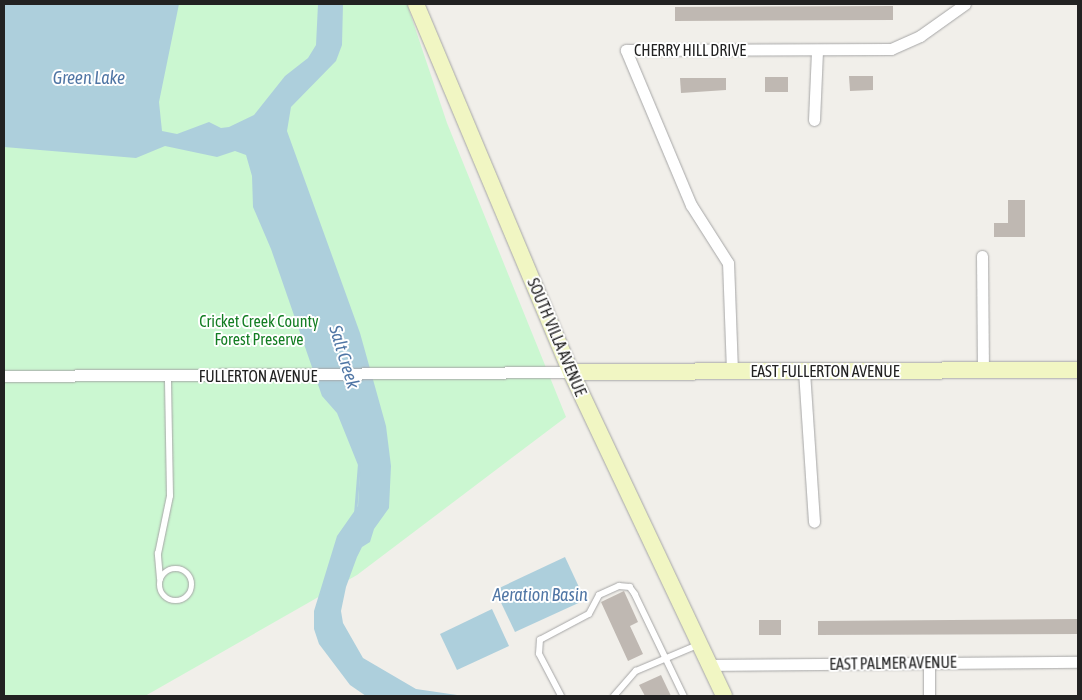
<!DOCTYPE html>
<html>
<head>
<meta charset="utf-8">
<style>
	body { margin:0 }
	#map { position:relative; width:1082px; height:700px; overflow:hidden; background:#f1efea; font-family:"Asap Condensed",sans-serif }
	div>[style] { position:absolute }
	.park>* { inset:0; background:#cbf7d1 }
	.water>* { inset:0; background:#adcfdc }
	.stream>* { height:3px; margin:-1.5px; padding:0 1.5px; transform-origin:1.5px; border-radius:1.5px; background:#adcfdc }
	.building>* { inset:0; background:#bfb8b2 }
	.roads { filter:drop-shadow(0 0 1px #a6a6a6) drop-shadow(0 0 1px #a6a6a6) }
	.lane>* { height:5.5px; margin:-2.75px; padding:0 2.75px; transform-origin:2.75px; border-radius:2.75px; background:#fff }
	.lane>.ring { margin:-2.75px; padding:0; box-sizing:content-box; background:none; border:5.5px solid #fff; border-radius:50% }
	.street>* { height:11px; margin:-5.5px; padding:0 5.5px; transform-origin:5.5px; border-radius:5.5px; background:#fff }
	.secondary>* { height:16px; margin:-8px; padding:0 8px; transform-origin:8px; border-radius:8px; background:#f1f6c3 }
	span { translate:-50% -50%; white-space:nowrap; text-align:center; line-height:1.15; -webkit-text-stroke:4px #fff; paint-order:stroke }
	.street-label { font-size:16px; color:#222 }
	.park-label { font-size:16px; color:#137d22 }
	.water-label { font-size:18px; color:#5076a5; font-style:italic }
	.frame { position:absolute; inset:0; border:5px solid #222; pointer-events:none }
</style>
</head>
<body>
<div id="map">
	<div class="park">
		<div style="clip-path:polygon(4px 4px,407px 4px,447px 123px,566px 417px,357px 575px,145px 696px,4px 696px)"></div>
	</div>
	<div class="water">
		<div style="clip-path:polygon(4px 4px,179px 4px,159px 102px,162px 131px,177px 134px,209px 122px,221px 128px,229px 127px,254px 115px,285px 76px,308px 58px,316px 45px,318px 4px,343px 4px,342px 45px,336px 61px,291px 107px,287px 131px,360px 333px,386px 426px,391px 466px,389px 508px,374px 529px,370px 542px,362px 547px,357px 557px,346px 587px,341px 611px,343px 623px,363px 658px,416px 689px,464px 696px,366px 696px,350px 685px,319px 644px,314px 629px,314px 611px,337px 536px,358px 506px,360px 470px,337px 413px,322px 396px,271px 249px,253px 207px,252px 176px,246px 155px,235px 151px,217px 157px,165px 146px,136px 158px,4px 147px)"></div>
		<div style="clip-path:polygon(565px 557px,585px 600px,515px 632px,495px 590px)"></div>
		<div style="clip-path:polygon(492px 609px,509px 646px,457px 670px,440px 634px)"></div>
	</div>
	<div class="stream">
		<div style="left:355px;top:514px;width:51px;rotate:-85.5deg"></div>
	</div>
	<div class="building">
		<div style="clip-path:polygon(893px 6px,893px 20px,675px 21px,675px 7px)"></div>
		<div style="clip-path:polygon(849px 76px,873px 76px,873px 90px,850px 91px)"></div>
		<div style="clip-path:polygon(765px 77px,788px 77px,788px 92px,765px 92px)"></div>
		<div style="clip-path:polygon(680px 78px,726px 78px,726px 90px,681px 93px)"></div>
		<div style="clip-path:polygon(1008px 200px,1025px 200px,1025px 237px,994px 237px,994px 223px,1008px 223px)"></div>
		<div style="clip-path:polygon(624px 591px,638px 622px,630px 626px,643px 654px,628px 661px,601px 602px)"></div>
		<div style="clip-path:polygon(1078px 619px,1078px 634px,818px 635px,818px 621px)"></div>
		<div style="clip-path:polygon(759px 620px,781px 620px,781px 635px,759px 635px)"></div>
		<div style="clip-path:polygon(661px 675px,671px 696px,645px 696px,639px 685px)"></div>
	</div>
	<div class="roads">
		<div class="lane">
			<div class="ring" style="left:160px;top:569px;width:26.5px;height:26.5px"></div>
			<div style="left:160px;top:579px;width:25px;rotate:-95deg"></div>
			<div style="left:158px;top:554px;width:59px;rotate:-78.3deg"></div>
			<div style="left:170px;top:496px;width:120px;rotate:-91deg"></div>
			<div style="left:561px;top:696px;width:47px;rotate:-117.6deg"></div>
			<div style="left:539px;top:654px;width:14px;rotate:-86deg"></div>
			<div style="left:540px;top:640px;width:55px;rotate:-28deg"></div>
			<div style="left:589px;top:614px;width:21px;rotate:-62deg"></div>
			<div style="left:599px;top:595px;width:22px;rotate:-24deg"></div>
			<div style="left:619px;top:586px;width:11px;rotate:5deg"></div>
			<div style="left:630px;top:587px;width:9px;rotate:54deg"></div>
			<div style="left:635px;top:594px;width:113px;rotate:64.3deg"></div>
			<div style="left:614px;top:696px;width:33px;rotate:-49deg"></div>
			<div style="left:636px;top:671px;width:67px;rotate:-22.8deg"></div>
		</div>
		<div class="street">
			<div style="left:814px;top:120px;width:70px;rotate:-87.5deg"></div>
			<div style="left:982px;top:256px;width:114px;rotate:89.5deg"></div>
			<div style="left:732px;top:371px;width:108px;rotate:-92.1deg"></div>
			<div style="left:728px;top:263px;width:69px;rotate:-122.5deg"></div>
			<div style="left:691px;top:205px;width:168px;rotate:-112.8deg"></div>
			<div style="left:626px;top:50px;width:265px;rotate:-0.2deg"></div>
			<div style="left:891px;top:49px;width:32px;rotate:-24deg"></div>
			<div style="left:920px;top:36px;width:55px;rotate:-35.4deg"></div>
			<div style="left:804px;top:371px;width:151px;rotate:86.2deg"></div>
			<div style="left:4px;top:376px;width:567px;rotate:-0.4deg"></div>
			<div style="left:708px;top:665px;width:370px;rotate:-0.5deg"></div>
			<div style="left:929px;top:696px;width:33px;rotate:-90deg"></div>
		</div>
		<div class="secondary">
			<div style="left:416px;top:4px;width:399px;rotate:67.2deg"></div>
			<div style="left:571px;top:372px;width:358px;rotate:64.7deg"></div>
			<div style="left:571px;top:372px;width:507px;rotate:-0.23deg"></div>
		</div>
	</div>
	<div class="street-label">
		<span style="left:690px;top:50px">CHERRY HILL DRIVE</span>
		<span style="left:557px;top:337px;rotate:67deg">SOUTH VILLA AVENUE</span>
		<span style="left:825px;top:371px">EAST FULLERTON AVENUE</span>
		<span style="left:258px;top:376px">FULLERTON AVENUE</span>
		<span style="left:893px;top:663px;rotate:-1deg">EAST PALMER AVENUE</span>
	</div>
	<div class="park-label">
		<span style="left:259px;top:330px">Cricket Creek County<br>Forest Preserve</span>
	</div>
	<div class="water-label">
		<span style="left:89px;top:78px">Green Lake</span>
		<span style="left:344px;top:357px;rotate:73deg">Salt Creek</span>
		<span style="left:540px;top:595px">Aeration Basin</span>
	</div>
	<div class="frame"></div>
</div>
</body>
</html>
